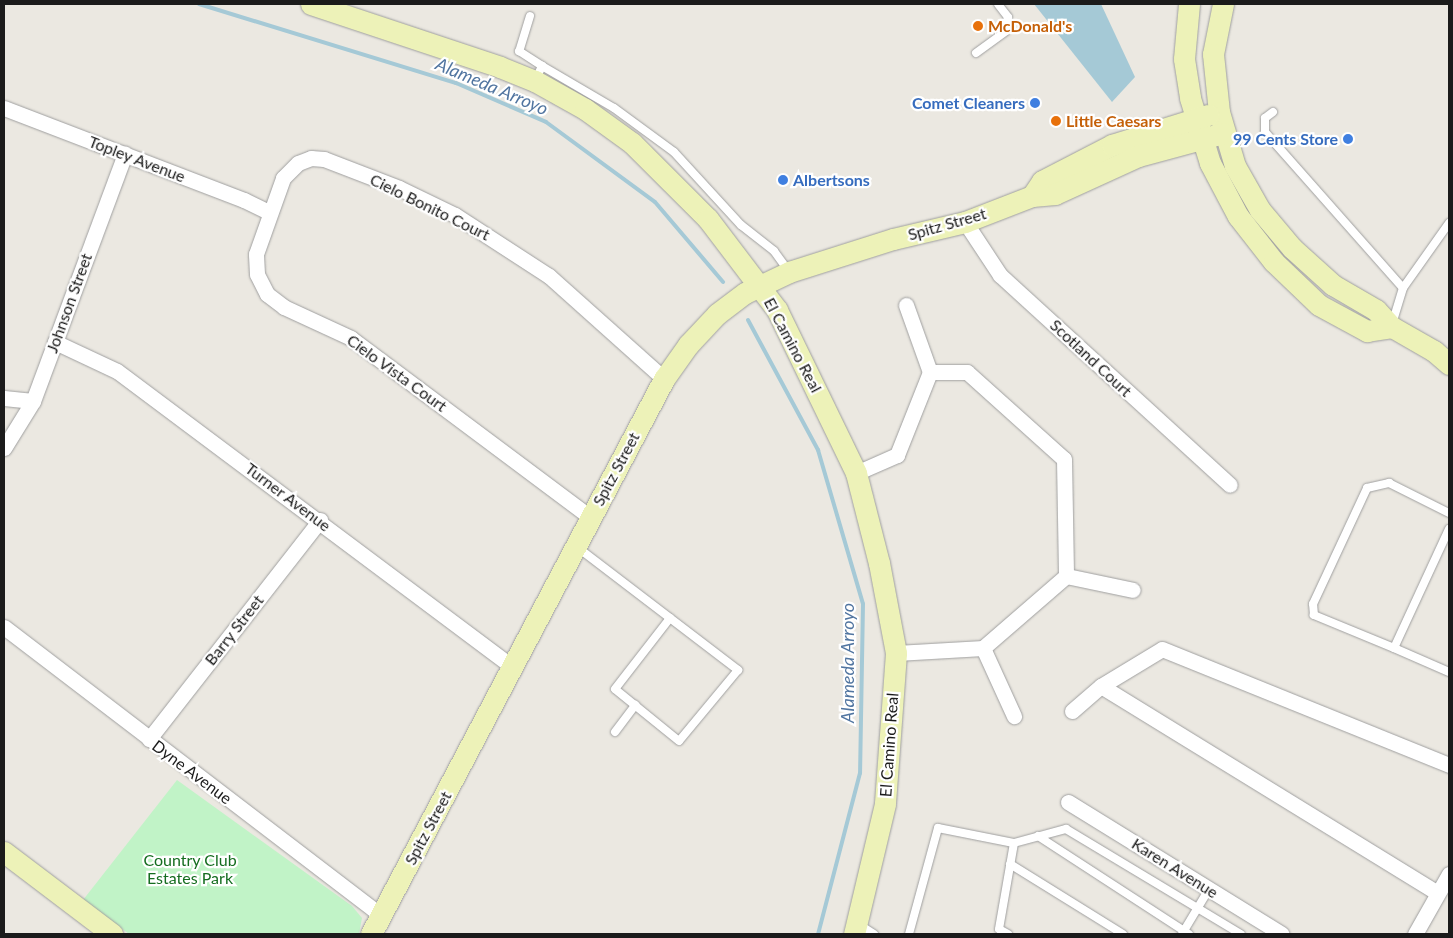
<!DOCTYPE html>
<html>
<head>
<meta charset="utf-8">
<style>
	body { margin:0 }
	#map { position:relative; width:1453px; height:938px; overflow:hidden; background:#ebe8e1; font-family:Lato,sans-serif }
	div>[style] { position:absolute }
	.park>* { inset:0; background:#c1f3c7 }
	.water>* { inset:0; background:#a5c9d6 }
	.stream>* { height:4px; margin:-2px; padding:0 2px; transform-origin:2px; border-radius:2px; background:#a5c9d6 }
	.roads { filter:drop-shadow(0 0 1px #9f9f9f) drop-shadow(0 0 1px #9f9f9f) }
	.lane>* { height:8px; margin:-4px; padding:0 4px; transform-origin:4px; border-radius:4px; background:#fff }
	.street>* { height:15px; margin:-7.5px; padding:0 7.5px; transform-origin:7.5px; border-radius:7.5px; background:#fff }
	.secondary>* { height:21px; margin:-10.5px; padding:0 10.5px; transform-origin:10.5px; border-radius:10.5px; background:#edf2b8 }
	.dots>* { width:14px; height:14px; translate:-50% -50%; box-sizing:border-box; border:2px solid #fff; border-radius:50% }
	span { translate:-50% -50%; white-space:nowrap; text-align:center; line-height:1.15; -webkit-text-stroke:4.5px #fff; paint-order:stroke }
	.food-label { font-size:16px; color:#c56008; font-weight:700 }
	.left { translate:0 -50%; text-align:left }
	.shop-label { font-size:16px; color:#366cbe; font-weight:700 }
	.right { translate:-100% -50%; text-align:right }
	.street-label { font-size:16px; color:#1b1b1b }
	.park-label { font-size:16px; color:#156d20 }
	.water-label { font-size:18px; color:#5175a0; font-style:italic }
	.frame { position:absolute; inset:0; border:5px solid #1b1b1b; pointer-events:none }
</style>
</head>
<body>
<div id="map">
	<div class="park">
		<div style="clip-path:polygon(177px 780px,352px 906px,362px 918px,359px 934px,129px 934px,83px 900px)"></div>
	</div>
	<div class="water">
		<div style="clip-path:polygon(1034px 4px,1101px 4px,1135px 77px,1112px 102px)"></div>
	</div>
	<div class="stream">
		<div style="left:199px;top:4px;width:269px;rotate:17.1deg"></div>
		<div style="left:456px;top:83px;width:98px;rotate:23.4deg"></div>
		<div style="left:546px;top:122px;width:135px;rotate:36.3deg"></div>
		<div style="left:655px;top:202px;width:105px;rotate:49.6deg"></div>
		<div style="left:748px;top:320px;width:148px;rotate:61.7deg"></div>
		<div style="left:818px;top:450px;width:160px;rotate:73.7deg"></div>
		<div style="left:863px;top:604px;width:169px;rotate:91deg"></div>
		<div style="left:860px;top:773px;width:166px;rotate:104.6deg"></div>
	</div>
	<div class="roads">
		<div class="lane">
			<div style="left:530px;top:16px;width:37px;rotate:107deg"></div>
			<div style="left:519px;top:51px;width:27px;rotate:33deg"></div>
			<div style="left:976px;top:53px;width:37px;rotate:-36deg"></div>
			<div style="left:1006px;top:31px;width:14px;rotate:-82deg"></div>
			<div style="left:1008px;top:17px;width:16px;rotate:-128deg"></div>
			<div style="left:535px;top:81px;width:17px;rotate:-65deg"></div>
			<div style="left:542px;top:66px;width:83px;rotate:30.3deg"></div>
			<div style="left:614px;top:108px;width:74px;rotate:36.3deg"></div>
			<div style="left:674px;top:152px;width:99px;rotate:47.5deg"></div>
			<div style="left:741px;top:225px;width:42px;rotate:38.2deg"></div>
			<div style="left:774px;top:251px;width:24px;rotate:54deg"></div>
			<div style="left:1273px;top:112px;width:10px;rotate:143deg"></div>
			<div style="left:1265px;top:118px;width:14px;rotate:90deg"></div>
			<div style="left:1265px;top:132px;width:208px;rotate:48.5deg"></div>
			<div style="left:1403px;top:288px;width:39px;rotate:107deg"></div>
			<div style="left:1403px;top:288px;width:80px;rotate:-54.7deg"></div>
			<div style="left:1449px;top:529px;width:131px;rotate:114.8deg"></div>
			<div style="left:1394px;top:648px;width:60px;rotate:23.6deg"></div>
			<div style="left:577px;top:547px;width:203px;rotate:37.4deg"></div>
			<div style="left:738px;top:670px;width:92px;rotate:129.7deg"></div>
			<div style="left:679px;top:741px;width:82px;rotate:-140.9deg"></div>
			<div style="left:615px;top:689px;width:90px;rotate:-52.2deg"></div>
			<div style="left:1394px;top:648px;width:87px;rotate:-157.6deg"></div>
			<div style="left:1314px;top:615px;width:11px;rotate:-95deg"></div>
			<div style="left:1313px;top:604px;width:128px;rotate:-65deg"></div>
			<div style="left:1367px;top:488px;width:23px;rotate:-13deg"></div>
			<div style="left:1389px;top:483px;width:67px;rotate:26.6deg"></div>
			<div style="left:615px;top:732px;width:34px;rotate:-53deg"></div>
			<div style="left:1038px;top:836px;width:180px;rotate:33deg"></div>
			<div style="left:1010px;top:864px;width:133px;rotate:31.8deg"></div>
			<div style="left:858px;top:924px;width:19px;rotate:32deg"></div>
			<div style="left:909px;top:934px;width:110px;rotate:-74.7deg"></div>
			<div style="left:938px;top:828px;width:77px;rotate:11.2deg"></div>
			<div style="left:1008px;top:934px;width:10px;rotate:-151deg"></div>
			<div style="left:999px;top:929px;width:87px;rotate:-80.1deg"></div>
			<div style="left:1014px;top:843px;width:54px;rotate:-15.1deg"></div>
			<div style="left:1066px;top:829px;width:204px;rotate:31deg"></div>
			<div style="left:1182px;top:934px;width:52px;rotate:-59deg"></div>
		</div>
		<div class="street">
			<div style="left:4px;top:108px;width:257px;rotate:21deg"></div>
			<div style="left:244px;top:200px;width:28px;rotate:26deg"></div>
			<div style="left:965px;top:222px;width:64px;rotate:56.6deg"></div>
			<div style="left:1000px;top:275px;width:311px;rotate:42.4deg"></div>
			<div style="left:906px;top:305px;width:71px;rotate:70.3deg"></div>
			<div style="left:55px;top:342px;width:68px;rotate:25.1deg"></div>
			<div style="left:117px;top:371px;width:494px;rotate:36.8deg"></div>
			<div style="left:4px;top:398px;width:29px;rotate:6deg"></div>
			<div style="left:4px;top:448px;width:55px;rotate:-58.3deg"></div>
			<div style="left:33px;top:401px;width:264px;rotate:-69.6deg"></div>
			<div style="left:856px;top:473px;width:45px;rotate:-23.7deg"></div>
			<div style="left:897px;top:455px;width:89px;rotate:-68.3deg"></div>
			<div style="left:930px;top:372px;width:37px"></div>
			<div style="left:967px;top:372px;width:130px;rotate:41.9deg"></div>
			<div style="left:1064px;top:459px;width:117px;rotate:89deg"></div>
			<div style="left:1066px;top:576px;width:110px;rotate:139.1deg"></div>
			<div style="left:983px;top:648px;width:87px;rotate:176.7deg"></div>
			<div style="left:590px;top:517px;width:299px;rotate:-143.2deg"></div>
			<div style="left:351px;top:338px;width:74px;rotate:-155.2deg"></div>
			<div style="left:284px;top:307px;width:21px;rotate:-143deg"></div>
			<div style="left:267px;top:294px;width:22px;rotate:-117deg"></div>
			<div style="left:257px;top:274px;width:20px;rotate:-93deg"></div>
			<div style="left:256px;top:254px;width:81px;rotate:-70.4deg"></div>
			<div style="left:283px;top:178px;width:21px;rotate:-45deg"></div>
			<div style="left:298px;top:163px;width:14px;rotate:-21deg"></div>
			<div style="left:311px;top:158px;width:13px;rotate:4deg"></div>
			<div style="left:324px;top:159px;width:80px;rotate:21.1deg"></div>
			<div style="left:399px;top:188px;width:62px;rotate:25.7deg"></div>
			<div style="left:455px;top:215px;width:112px;rotate:33deg"></div>
			<div style="left:549px;top:276px;width:154px;rotate:41.8deg"></div>
			<div style="left:1066px;top:576px;width:68px;rotate:11.8deg"></div>
			<div style="left:4px;top:627px;width:474px;rotate:37.4deg"></div>
			<div style="left:983px;top:648px;width:75px;rotate:65.5deg"></div>
			<div style="left:1101px;top:686px;width:395px;rotate:31.6deg"></div>
			<div style="left:1072px;top:711px;width:38px;rotate:-41deg"></div>
			<div style="left:1101px;top:686px;width:71px;rotate:-31.2deg"></div>
			<div style="left:1162px;top:649px;width:310px;rotate:22deg"></div>
			<div style="left:149px;top:739px;width:278px;rotate:-52deg"></div>
			<div style="left:1068px;top:802px;width:251px;rotate:31.7deg"></div>
			<div style="left:1415px;top:934px;width:69px;rotate:-60.5deg"></div>
		</div>
		<div class="secondary">
			<div style="left:311px;top:4px;width:199px;rotate:18.4deg"></div>
			<div style="left:500px;top:67px;width:38px;rotate:22deg"></div>
			<div style="left:535px;top:81px;width:57px;rotate:29.2deg"></div>
			<div style="left:585px;top:109px;width:58px;rotate:35.9deg"></div>
			<div style="left:632px;top:143px;width:107px;rotate:45deg"></div>
			<div style="left:708px;top:219px;width:114px;rotate:52.8deg"></div>
			<div style="left:777px;top:310px;width:181px;rotate:64.1deg"></div>
			<div style="left:856px;top:473px;width:93px;rotate:75.7deg"></div>
			<div style="left:879px;top:563px;width:92px;rotate:79.3deg"></div>
			<div style="left:896px;top:653px;width:151px;rotate:94.2deg"></div>
			<div style="left:885px;top:804px;width:134px;rotate:103.4deg"></div>
			<div style="left:1189px;top:4px;width:55px;rotate:95.2deg"></div>
			<div style="left:1184px;top:59px;width:39px;rotate:81deg"></div>
			<div style="left:1190px;top:98px;width:68px;rotate:72.9deg"></div>
			<div style="left:1210px;top:163px;width:60px;rotate:62.2deg"></div>
			<div style="left:1238px;top:216px;width:58px;rotate:52deg"></div>
			<div style="left:1274px;top:262px;width:62px;rotate:43.7deg"></div>
			<div style="left:1319px;top:305px;width:55px;rotate:28.4deg"></div>
			<div style="left:1367px;top:331px;width:25px;rotate:-9deg"></div>
			<div style="left:1223px;top:4px;width:51px;rotate:101.3deg"></div>
			<div style="left:1213px;top:54px;width:58px;rotate:84.1deg"></div>
			<div style="left:1219px;top:112px;width:56px;rotate:73.5deg"></div>
			<div style="left:1235px;top:166px;width:51px;rotate:60.4deg"></div>
			<div style="left:1260px;top:210px;width:50px;rotate:49.9deg"></div>
			<div style="left:1292px;top:248px;width:55px;rotate:42.1deg"></div>
			<div style="left:1333px;top:285px;width:50px;rotate:30.2deg"></div>
			<div style="left:1376px;top:310px;width:23px;rotate:47deg"></div>
			<div style="left:1392px;top:327px;width:48px;rotate:29.7deg"></div>
			<div style="left:1434px;top:351px;width:20px;rotate:41deg"></div>
			<div style="left:1032px;top:196px;width:18px;rotate:-56deg"></div>
			<div style="left:1042px;top:181px;width:79px;rotate:-27.2deg"></div>
			<div style="left:1112px;top:145px;width:101px;rotate:-17.4deg"></div>
			<div style="left:4px;top:852px;width:136px;rotate:37.2deg"></div>
			<div style="left:371px;top:934px;width:628px;rotate:-62.17deg"></div>
			<div style="left:664px;top:379px;width:42px;rotate:-54.8deg"></div>
			<div style="left:688px;top:345px;width:42px;rotate:-46.9deg"></div>
			<div style="left:717px;top:314px;width:35px;rotate:-37deg"></div>
			<div style="left:745px;top:293px;width:49px;rotate:-25.5deg"></div>
			<div style="left:789px;top:272px;width:109px;rotate:-17.6deg"></div>
			<div style="left:893px;top:239px;width:74px;rotate:-13.3deg"></div>
			<div style="left:965px;top:222px;width:72px;rotate:-21.2deg"></div>
			<div style="left:1032px;top:196px;width:23px;rotate:-5deg"></div>
			<div style="left:1055px;top:194px;width:91px;rotate:-24.6deg"></div>
			<div style="left:1138px;top:156px;width:88px;rotate:-15.1deg"></div>
		</div>
	</div>
	<div class="dots">
		<div style="left:978px;top:26px;background:#e8710a"></div>
		<div style="left:1035px;top:103px;background:#3f7fe0"></div>
		<div style="left:1056px;top:121px;background:#e8710a"></div>
		<div style="left:1348px;top:139px;background:#3f7fe0"></div>
		<div style="left:783px;top:180px;background:#3f7fe0"></div>
	</div>
	<div class="food-label">
		<span class="left" style="left:988px;top:26px">McDonald's</span>
		<span class="left" style="left:1066px;top:121px">Little Caesars</span>
	</div>
	<div class="shop-label">
		<span class="right" style="left:1025px;top:103px">Comet Cleaners</span>
		<span class="right" style="left:1338px;top:139px">99 Cents Store</span>
		<span class="left" style="left:793px;top:180px">Albertsons</span>
	</div>
	<div class="street-label">
		<span style="left:137px;top:159px;rotate:21deg">Topley Avenue</span>
		<span style="left:430px;top:207px;rotate:26deg">Cielo Bonito Court</span>
		<span style="left:947px;top:224px;rotate:-16deg">Spitz Street</span>
		<span style="left:69px;top:303px;rotate:-70deg">Johnson Street</span>
		<span style="left:793px;top:345px;rotate:62deg">El Camino Real</span>
		<span style="left:1091px;top:358px;rotate:43deg">Scotland Court</span>
		<span style="left:397px;top:373px;rotate:36deg">Cielo Vista Court</span>
		<span style="left:616px;top:469px;rotate:-62deg">Spitz Street</span>
		<span style="left:288px;top:497px;rotate:37deg">Turner Avenue</span>
		<span style="left:234px;top:630px;rotate:-52deg">Barry Street</span>
		<span style="left:889px;top:745px;rotate:-86deg">El Camino Real</span>
		<span style="left:192px;top:772px;rotate:37deg">Dyne Avenue</span>
		<span style="left:428px;top:828px;rotate:-62deg">Spitz Street</span>
		<span style="left:1175px;top:868px;rotate:32deg">Karen Avenue</span>
	</div>
	<div class="park-label">
		<span style="left:190px;top:869px">Country Club<br>Estates Park</span>
	</div>
	<div class="water-label">
		<span style="left:492px;top:86px;rotate:23deg">Alameda Arroyo</span>
		<span style="left:847px;top:663px;rotate:-90deg">Alameda Arroyo</span>
	</div>
	<div class="frame"></div>
</div>
</body>
</html>
